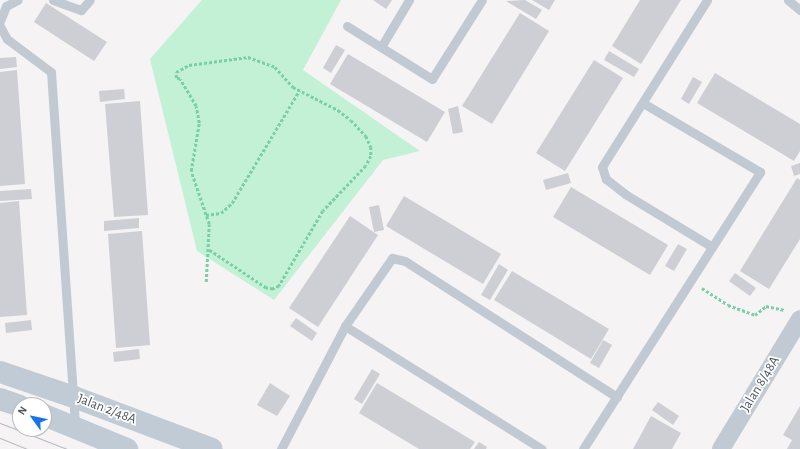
<!DOCTYPE html>
<html>
<head>
<meta charset="utf-8">
<style>
	body { margin:0 }
	#map { position:relative; width:800px; height:449px; overflow:hidden; background:#f5f3f3; font-family:"Alegreya Sans",sans-serif }
	div>[style] { position:absolute }
	.green>* { inset:0; background:#c3f1d5 }
	.building>* { inset:0; background:#cdcfd5 }
	.path>* { height:2.5px; margin-top:-1.25px; transform-origin:0; background:repeating-linear-gradient(90deg,#7ad0a6 0 3px,transparent 0 5px) }
	.service>* { height:9px; margin:-4.5px; padding:0 4.5px; transform-origin:4.5px; border-radius:4.5px; background:#c1cad2 }
	.minor>* { height:18px; margin:-9px; padding:0 9px; transform-origin:9px; border-radius:9px; background:#c1cad2 }
	.secondary>* { height:22px; margin:-11px; padding:0 11px; transform-origin:11px; border-radius:11px; background:#c1cbd6 }
	.tram>* { height:1px; margin:-0.5px; padding:0 0.5px; transform-origin:0.5px; border-radius:0.5px; background:#b5b8bd }
	span { translate:-50% -50%; white-space:nowrap; text-align:center; line-height:1.15; -webkit-text-stroke:3.5px #fff; paint-order:stroke }
	.street-label { font-size:14px; color:#4a5661 }
	.north { position:absolute; left:12px; top:397px; width:40px; height:40px; box-sizing:border-box; background:#fff; border:1px solid #b7bbc0; border-radius:50%; rotate:303deg; font-size:11px; font-weight:700; line-height:16px; text-align:center; color:#4a5661 }
	.north::after { content:''; display:block; margin:auto; width:14px; height:18px; background:#1a73e8; clip-path:polygon(50% 0,100% 100%,50% 72%,0 100%) }
</style>
</head>
<body>
<div id="map">
	<div class="green">
		<div style="clip-path:polygon(202px 0,341px 0,303px 70px,420px 151px,383px 160px,274px 300px,197px 251px,150px 59px)"></div>
	</div>
	<div class="building">
		<div style="clip-path:polygon(373px 0,392px 0,386px 9px)"></div>
		<div style="clip-path:polygon(525px 0,542px 10px,536px 19px,506px 1px)"></div>
		<div style="clip-path:polygon(532px 0,555px 0,549px 10px)"></div>
		<div style="clip-path:polygon(640px 0,681px 0,641px 64px,612px 46px)"></div>
		<div style="clip-path:polygon(46px 3px,107px 42px,94px 61px,34px 22px)"></div>
		<div style="clip-path:polygon(520px 13px,549px 31px,492px 124px,462px 106px)"></div>
		<div style="clip-path:polygon(336px 45px,345px 50px,331px 73px,323px 68px)"></div>
		<div style="clip-path:polygon(609px 51px,639px 69px,634px 77px,604px 60px)"></div>
		<div style="clip-path:polygon(348px 54px,445px 112px,427px 142px,330px 84px)"></div>
		<div style="clip-path:polygon(16px 57px,17px 67px,0 69px,0 58px)"></div>
		<div style="clip-path:polygon(594px 60px,623px 78px,565px 171px,536px 153px)"></div>
		<div style="clip-path:polygon(17px 70px,25px 184px,0 186px,0 72px)"></div>
		<div style="clip-path:polygon(715px 73px,800px 124px,800px 151px,794px 161px,697px 103px)"></div>
		<div style="clip-path:polygon(693px 77px,702px 82px,689px 104px,681px 99px)"></div>
		<div style="clip-path:polygon(124px 89px,125px 99px,100px 102px,99px 91px)"></div>
		<div style="clip-path:polygon(140px 101px,148px 215px,114px 217px,105px 104px)"></div>
		<div style="clip-path:polygon(458px 106px,463px 132px,453px 134px,448px 109px)"></div>
		<div style="clip-path:polygon(800px 163px,800px 174px,794px 176px,791px 166px)"></div>
		<div style="clip-path:polygon(568px 173px,571px 183px,546px 190px,543px 180px)"></div>
		<div style="clip-path:polygon(797px 178px,800px 180px,800px 239px,769px 289px,740px 271px)"></div>
		<div style="clip-path:polygon(571px 187px,668px 245px,650px 275px,553px 217px)"></div>
		<div style="clip-path:polygon(31px 189px,32px 199px,0 201px,0 191px)"></div>
		<div style="clip-path:polygon(404px 196px,501px 254px,483px 284px,386px 226px)"></div>
		<div style="clip-path:polygon(19px 201px,27px 315px,0 317px,0 203px)"></div>
		<div style="clip-path:polygon(379px 205px,384px 230px,374px 232px,369px 207px)"></div>
		<div style="clip-path:polygon(350px 216px,378px 235px,318px 327px,289px 308px)"></div>
		<div style="clip-path:polygon(139px 218px,139px 228px,104px 231px,104px 221px)"></div>
		<div style="clip-path:polygon(142px 231px,150px 345px,116px 348px,108px 234px)"></div>
		<div style="clip-path:polygon(678px 244px,687px 249px,674px 271px,665px 266px)"></div>
		<div style="clip-path:polygon(499px 264px,508px 270px,490px 300px,481px 295px)"></div>
		<div style="clip-path:polygon(512px 271px,609px 329px,591px 359px,494px 300px)"></div>
		<div style="clip-path:polygon(735px 273px,756px 288px,750px 296px,729px 281px)"></div>
		<div style="clip-path:polygon(296px 318px,317px 333px,312px 341px,290px 326px)"></div>
		<div style="clip-path:polygon(31px 320px,32px 330px,6px 333px,5px 323px)"></div>
		<div style="clip-path:polygon(603px 340px,612px 345px,599px 368px,590px 363px)"></div>
		<div style="clip-path:polygon(139px 349px,140px 359px,114px 362px,113px 352px)"></div>
		<div style="clip-path:polygon(372px 369px,380px 374px,362px 404px,354px 399px)"></div>
		<div style="clip-path:polygon(270px 383px,290px 396px,277px 416px,257px 405px)"></div>
		<div style="clip-path:polygon(377px 383px,475px 442px,470px 449px,419px 449px,359px 413px)"></div>
		<div style="clip-path:polygon(658px 402px,679px 416px,673px 425px,652px 410px)"></div>
		<div style="clip-path:polygon(800px 406px,800px 449px,787px 449px,792px 440px,783px 435px)"></div>
		<div style="clip-path:polygon(651px 416px,681px 433px,672px 449px,633px 449px)"></div>
		<div style="clip-path:polygon(479px 442px,487px 447px,486px 449px,474px 449px)"></div>
	</div>
	<div class="path">
		<div style="left:206px;top:215px;width:15px;rotate:-8deg"></div>
		<div style="left:221px;top:213px;width:15px;rotate:-42deg"></div>
		<div style="left:232px;top:203px;width:131px;rotate:-59.1deg"></div>
		<div style="left:206px;top:282px;width:58px;rotate:-87deg"></div>
		<div style="left:209px;top:224px;width:56px;rotate:-108.8deg"></div>
		<div style="left:191px;top:171px;width:49px;rotate:-80.5deg"></div>
		<div style="left:199px;top:123px;width:17px;rotate:-100deg"></div>
		<div style="left:196px;top:106px;width:31px;rotate:-121deg"></div>
		<div style="left:180px;top:79px;width:4px;rotate:-166deg"></div>
		<div style="left:176px;top:78px;width:6px;rotate:-90deg"></div>
		<div style="left:176px;top:72px;width:15px;rotate:-28deg"></div>
		<div style="left:189px;top:65px;width:60px;rotate:-7.7deg"></div>
		<div style="left:248px;top:57px;width:29px;rotate:20deg"></div>
		<div style="left:275px;top:67px;width:27px;rotate:48deg"></div>
		<div style="left:293px;top:87px;width:51px;rotate:27.1deg"></div>
		<div style="left:338px;top:110px;width:16px;rotate:38deg"></div>
		<div style="left:351px;top:120px;width:22px;rotate:47deg"></div>
		<div style="left:366px;top:136px;width:12px;rotate:66deg"></div>
		<div style="left:371px;top:147px;width:9px;rotate:90deg"></div>
		<div style="left:371px;top:156px;width:11px;rotate:117deg"></div>
		<div style="left:366px;top:166px;width:62px;rotate:133.7deg"></div>
		<div style="left:323px;top:211px;width:87px;rotate:120.4deg"></div>
		<div style="left:279px;top:286px;width:7px;rotate:153deg"></div>
		<div style="left:273px;top:289px;width:7px;rotate:-172deg"></div>
		<div style="left:266px;top:288px;width:69px;rotate:-146.3deg"></div>
		<div style="left:702px;top:288px;width:31px;rotate:33deg"></div>
		<div style="left:728px;top:305px;width:29px;rotate:20deg"></div>
		<div style="left:755px;top:315px;width:14px;rotate:-39deg"></div>
		<div style="left:766px;top:306px;width:19px;rotate:12deg"></div>
	</div>
	<div class="service">
		<div style="left:53px;top:0;width:30px;rotate:20deg"></div>
		<div style="left:81px;top:10px;width:13px;rotate:-48deg"></div>
		<div style="left:707px;top:0;width:197px;rotate:122.2deg"></div>
		<div style="left:602px;top:167px;width:13px;rotate:72deg"></div>
		<div style="left:606px;top:179px;width:24px;rotate:38deg"></div>
		<div style="left:625px;top:194px;width:100px;rotate:31.2deg"></div>
		<div style="left:788px;top:0;width:16px;rotate:40deg"></div>
		<div style="left:0;top:21px;width:16px;rotate:-68deg"></div>
		<div style="left:6px;top:6px;width:13px;rotate:-27deg"></div>
		<div style="left:0;top:26px;width:15px;rotate:62deg"></div>
		<div style="left:7px;top:39px;width:55px;rotate:36.9deg"></div>
		<div style="left:51px;top:72px;width:356px;rotate:86.1deg"></div>
		<div style="left:347px;top:26px;width:100px;rotate:31.9deg"></div>
		<div style="left:432px;top:79px;width:93px;rotate:-57.7deg"></div>
		<div style="left:381px;top:47px;width:55px;rotate:-59.2deg"></div>
		<div style="left:345px;top:326px;width:232px;rotate:32deg"></div>
		<div style="left:281px;top:449px;width:139px;rotate:-62.5deg"></div>
		<div style="left:345px;top:326px;width:83px;rotate:-55.3deg"></div>
		<div style="left:392px;top:258px;width:13px;rotate:13deg"></div>
		<div style="left:405px;top:261px;width:252px;rotate:32.7deg"></div>
		<div style="left:583px;top:449px;width:329px;rotate:-57.4deg"></div>
		<div style="left:760px;top:172px;width:136px;rotate:-149.5deg"></div>
	</div>
	<div class="minor">
		<div style="left:721px;top:449px;width:152px;rotate:-58.7deg"></div>
	</div>
	<div class="secondary">
		<div style="left:0;top:372px;width:78px;rotate:18.7deg"></div>
		<div style="left:74px;top:397px;width:147px;rotate:20.6deg"></div>
		<div style="left:0;top:399px;width:21px;rotate:19deg"></div>
		<div style="left:44px;top:415px;width:90px;rotate:22.3deg"></div>
	</div>
	<div class="tram">
		<div style="left:0;top:423px;width:72px;rotate:21.2deg"></div>
		<div style="left:0;top:438px;width:29px;rotate:22deg"></div>
	</div>
	<div class="street-label">
		<span style="left:760px;top:384px;rotate:-59deg">Jalan 8/48A</span>
		<span style="left:107px;top:409px;rotate:21deg">Jalan 2/48A</span>
	</div>
	<div class="north">N</div>
</div>
</body>
</html>
